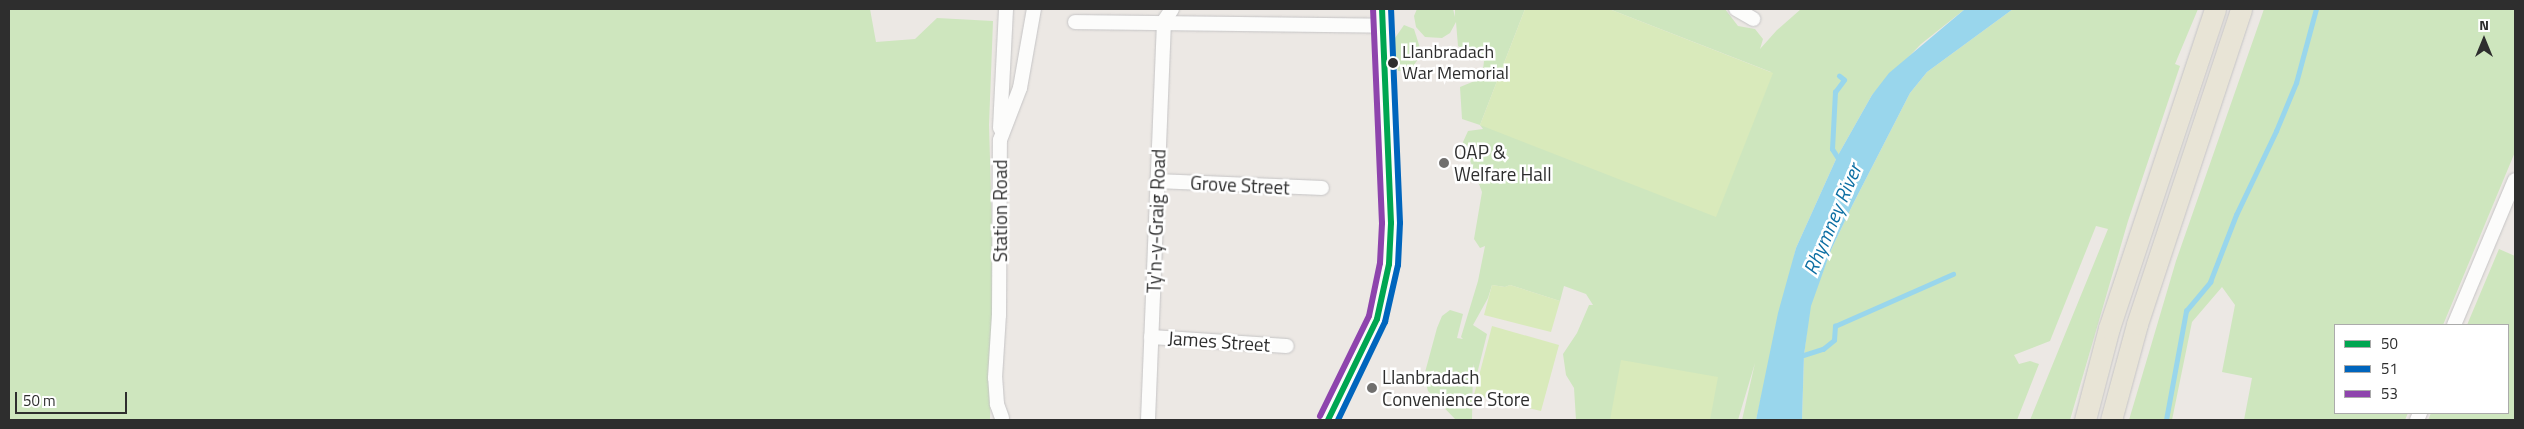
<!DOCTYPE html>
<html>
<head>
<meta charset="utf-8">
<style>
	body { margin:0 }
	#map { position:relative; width:2524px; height:429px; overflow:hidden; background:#ece8e4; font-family:"Titillium Web",sans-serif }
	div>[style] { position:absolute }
	.green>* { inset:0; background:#cee6be }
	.pitch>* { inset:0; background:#d9eabb }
	.water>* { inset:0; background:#99d6ec }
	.stream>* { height:4.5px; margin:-2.25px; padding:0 2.25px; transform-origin:2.25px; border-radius:2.25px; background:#99d6ec }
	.roads { filter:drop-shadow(0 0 1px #c5c4c5) drop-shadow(0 0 1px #c5c4c5) }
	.minor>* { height:14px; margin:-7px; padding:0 7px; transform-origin:7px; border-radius:7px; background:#fcfcfb }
	.tertiary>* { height:18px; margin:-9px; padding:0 9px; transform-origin:9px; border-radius:9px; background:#fcfcfb }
	.primary>* { height:21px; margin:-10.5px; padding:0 10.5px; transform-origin:10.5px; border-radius:10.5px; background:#e8e4d6 }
	.bus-1>* { height:6px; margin:-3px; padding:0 3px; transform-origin:3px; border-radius:3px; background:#00a651 }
	.bus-2>* { height:6px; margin:-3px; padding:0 3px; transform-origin:3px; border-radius:3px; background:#0065bd }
	.bus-3>* { height:6px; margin:-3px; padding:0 3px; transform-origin:3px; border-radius:3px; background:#8e44ad }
	.dots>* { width:14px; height:14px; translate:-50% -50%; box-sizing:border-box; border:2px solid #fff; border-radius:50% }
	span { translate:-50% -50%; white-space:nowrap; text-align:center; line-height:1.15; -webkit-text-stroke:5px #fff; paint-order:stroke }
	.bus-label { font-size:18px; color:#2e2e2e }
	.left { translate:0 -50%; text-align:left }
	.poi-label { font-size:19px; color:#2e2e2e }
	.street-label { font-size:19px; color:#2e2e2e }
	.water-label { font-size:20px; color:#0d6fa3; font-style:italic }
	.frame { position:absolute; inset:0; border:10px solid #2e2e2e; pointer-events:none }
	.legend { position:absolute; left:2334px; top:324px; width:175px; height:90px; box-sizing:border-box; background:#fff; border:1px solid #ababab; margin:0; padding:6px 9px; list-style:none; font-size:15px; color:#2e2e2e }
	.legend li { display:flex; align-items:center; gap:10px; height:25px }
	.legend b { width:25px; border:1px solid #ababab }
	.north { position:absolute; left:2459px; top:15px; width:50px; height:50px; -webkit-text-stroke:4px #fff; paint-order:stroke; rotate:0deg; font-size:14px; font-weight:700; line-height:20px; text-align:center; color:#2e2e2e }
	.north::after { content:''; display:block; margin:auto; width:18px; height:22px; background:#2e2e2e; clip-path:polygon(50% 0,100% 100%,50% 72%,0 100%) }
	.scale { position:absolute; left:15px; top:392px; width:112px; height:22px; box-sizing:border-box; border:2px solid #2e2e2e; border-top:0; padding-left:6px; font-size:15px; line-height:18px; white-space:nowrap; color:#2e2e2e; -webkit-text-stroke:4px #fff; paint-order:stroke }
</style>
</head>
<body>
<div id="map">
	<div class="green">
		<div style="clip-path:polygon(9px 9px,870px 9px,876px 42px,915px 39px,937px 18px,993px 21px,989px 125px,993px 265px,990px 420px,9px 420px)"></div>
		<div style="clip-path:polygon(1417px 9px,1453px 9px,1455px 17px,1455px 9px,1525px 9px,1480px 125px,1771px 72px,1609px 9px,1725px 9px,1738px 26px,1755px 29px,1763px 39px,1760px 49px,1777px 30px,1801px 9px,1965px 9px,1921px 44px,1872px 95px,1837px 157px,1796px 248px,1756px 420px,1742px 420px,1755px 363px,1738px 420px,1576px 420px,1574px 388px,1566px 375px,1563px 354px,1577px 333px,1589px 305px,1593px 305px,1586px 294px,1564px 286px,1560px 301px,1510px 285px,1505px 287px,1492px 285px,1488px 298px,1473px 325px,1487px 334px,1476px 378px,1473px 364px,1472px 420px,1456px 420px,1428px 391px,1424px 376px,1437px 328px,1442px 316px,1450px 310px,1463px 314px,1457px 338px,1463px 339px,1461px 337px,1478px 281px,1485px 246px,1480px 248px,1474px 239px,1482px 192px,1463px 142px,1468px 131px,1483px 129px,1480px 125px,1462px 119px,1460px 87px,1482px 78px,1484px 61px,1458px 46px,1456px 22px,1450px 33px,1442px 38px,1425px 37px,1416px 27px,1414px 16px)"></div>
		<div style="clip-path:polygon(2013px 9px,2198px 9px,2175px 64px,2180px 66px,2128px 221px,2070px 420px,2030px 420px,2108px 229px,2096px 226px,2050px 341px,2014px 355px,2019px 364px,2030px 361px,2039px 364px,2017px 420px,1802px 420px,1804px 355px,1810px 306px,1831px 250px,1853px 204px,1910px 93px,1927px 72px)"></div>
		<div style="clip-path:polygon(2264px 9px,2515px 9px,2515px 152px,2443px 325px,2335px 325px,2335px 413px,2408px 413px,2405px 420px,2244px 420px,2252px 378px,2222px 372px,2235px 305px,2222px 287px,2192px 322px,2172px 420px,2129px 420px,2176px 261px)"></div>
		<div style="clip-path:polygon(1404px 25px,1414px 29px,1421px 51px,1418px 59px,1410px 71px,1398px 71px,1394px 55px,1395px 38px)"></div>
		<div style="clip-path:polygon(2499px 249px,2515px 256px,2515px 420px,2428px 420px,2431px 413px,2508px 413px,2508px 325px,2467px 325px)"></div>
	</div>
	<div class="pitch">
		<div style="clip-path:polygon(1525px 9px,1609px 9px,1773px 73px,1716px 217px,1480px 125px)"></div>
		<div style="clip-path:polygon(1492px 285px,1505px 287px,1510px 285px,1560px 301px,1551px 332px,1484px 315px)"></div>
		<div style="clip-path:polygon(1492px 326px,1559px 345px,1541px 411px,1474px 395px)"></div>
		<div style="clip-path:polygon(1621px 360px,1718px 377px,1710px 420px,1610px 420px)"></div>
	</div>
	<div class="water">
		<div style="clip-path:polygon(1965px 9px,2013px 9px,1927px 72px,1910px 93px,1853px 204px,1831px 250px,1811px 306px,1804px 355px,1802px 420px,1756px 420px,1778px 313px,1796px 248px,1837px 157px,1872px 95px,1889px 73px)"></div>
	</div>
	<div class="stream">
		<div style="left:1837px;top:157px;width:9px;rotate:-122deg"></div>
		<div style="left:1832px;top:149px;width:57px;rotate:-87deg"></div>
		<div style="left:1835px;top:92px;width:15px;rotate:-53deg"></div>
		<div style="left:1844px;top:80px;width:6px;rotate:-141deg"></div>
		<div style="left:1804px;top:355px;width:20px;rotate:-18deg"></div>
		<div style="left:1823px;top:349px;width:14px;rotate:-39deg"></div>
		<div style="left:1834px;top:340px;width:14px;rotate:-86deg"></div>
		<div style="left:1835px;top:326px;width:129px;rotate:-23.8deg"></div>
		<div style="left:2166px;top:420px;width:111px;rotate:-79.6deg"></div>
		<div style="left:2186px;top:311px;width:38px;rotate:-50deg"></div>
		<div style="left:2210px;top:282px;width:72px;rotate:-68.8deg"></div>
		<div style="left:2236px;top:215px;width:93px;rotate:-64.5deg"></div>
		<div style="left:2276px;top:131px;width:52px;rotate:-67.4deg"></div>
		<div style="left:2296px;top:83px;width:77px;rotate:-74.9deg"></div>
	</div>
	<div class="roads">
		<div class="minor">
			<div style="left:1736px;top:9px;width:20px;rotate:30deg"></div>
			<div style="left:1075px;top:22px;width:306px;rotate:0.7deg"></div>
			<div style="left:1000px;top:128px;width:119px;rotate:-87.1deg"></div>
			<div style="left:1157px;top:181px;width:165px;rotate:2.4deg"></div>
			<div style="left:2454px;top:325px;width:157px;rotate:-67.2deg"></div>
			<div style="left:1151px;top:337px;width:136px;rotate:3.8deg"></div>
			<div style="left:1002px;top:418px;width:15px;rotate:-110deg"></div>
			<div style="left:997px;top:404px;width:26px;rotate:-94deg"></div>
			<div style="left:995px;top:378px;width:63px;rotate:-86.4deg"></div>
			<div style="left:999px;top:315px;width:175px;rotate:-89.7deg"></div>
			<div style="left:1000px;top:140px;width:56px;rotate:-69deg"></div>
			<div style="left:1020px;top:88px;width:80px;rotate:-80deg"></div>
			<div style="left:1148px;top:420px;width:399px;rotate:-87.7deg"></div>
			<div style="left:1164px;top:21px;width:14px;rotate:-56deg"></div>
			<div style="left:2417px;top:420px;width:8px;rotate:-67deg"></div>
		</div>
		<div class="tertiary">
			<div style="left:1328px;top:420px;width:112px;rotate:-64.1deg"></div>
			<div style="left:1377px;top:319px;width:56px;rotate:-77.7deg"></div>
			<div style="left:1389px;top:264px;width:41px;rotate:-87.2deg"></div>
			<div style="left:1391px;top:223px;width:214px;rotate:-92.4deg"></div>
		</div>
		<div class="primary">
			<div style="left:2085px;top:420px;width:95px;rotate:-75.4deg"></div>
			<div style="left:2109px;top:328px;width:336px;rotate:-71.6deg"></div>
			<div style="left:2111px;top:420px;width:99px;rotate:-74.8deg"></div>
			<div style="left:2137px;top:324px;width:332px;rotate:-71.7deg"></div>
		</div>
	</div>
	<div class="bus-1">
		<div style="left:1328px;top:420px;width:112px;rotate:-64.1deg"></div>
		<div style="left:1377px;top:319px;width:56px;rotate:-77.7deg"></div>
		<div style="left:1389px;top:264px;width:41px;rotate:-87.2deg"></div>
		<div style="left:1391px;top:223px;width:214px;rotate:-92.4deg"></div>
	</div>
	<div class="bus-2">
		<div style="left:1338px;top:420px;width:109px;rotate:-64.4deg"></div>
		<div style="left:1385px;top:322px;width:58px;rotate:-77.2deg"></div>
		<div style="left:1398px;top:265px;width:42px;rotate:-87.3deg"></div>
		<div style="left:1400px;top:223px;width:214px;rotate:-92.4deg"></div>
	</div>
	<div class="bus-3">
		<div style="left:1320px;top:416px;width:111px;rotate:-63.9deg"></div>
		<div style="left:1369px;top:316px;width:54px;rotate:-78.3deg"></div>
		<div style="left:1380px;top:263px;width:40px;rotate:-87.1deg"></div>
		<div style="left:1382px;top:223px;width:214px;rotate:-92.4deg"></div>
	</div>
	<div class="dots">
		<div style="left:1393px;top:63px;background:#2e2e2e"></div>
		<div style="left:1444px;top:163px;background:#706f6e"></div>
		<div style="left:1372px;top:388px;background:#706f6e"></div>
	</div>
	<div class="bus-label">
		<span class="left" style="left:1402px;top:63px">Llanbradach<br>War Memorial</span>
	</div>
	<div class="poi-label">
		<span class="left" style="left:1454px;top:163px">OAP &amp;<br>Welfare Hall</span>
		<span class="left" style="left:1382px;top:388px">Llanbradach<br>Convenience Store</span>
	</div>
	<div class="street-label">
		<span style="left:1240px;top:185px;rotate:3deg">Grove Street</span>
		<span style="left:1000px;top:211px;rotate:-90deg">Station Road</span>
		<span style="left:1156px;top:221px;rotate:-88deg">Ty'n-y-Graig Road</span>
		<span style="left:1219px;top:341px;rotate:4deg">James Street</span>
	</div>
	<div class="water-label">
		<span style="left:1832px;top:219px;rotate:-67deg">Rhymney River</span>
	</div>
	<div class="frame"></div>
	<ul class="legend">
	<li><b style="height:6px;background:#00a651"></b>50</li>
	<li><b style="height:6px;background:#0065bd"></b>51</li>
	<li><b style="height:6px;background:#8e44ad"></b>53</li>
	</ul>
	<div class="north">N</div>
	<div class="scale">50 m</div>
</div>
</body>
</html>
